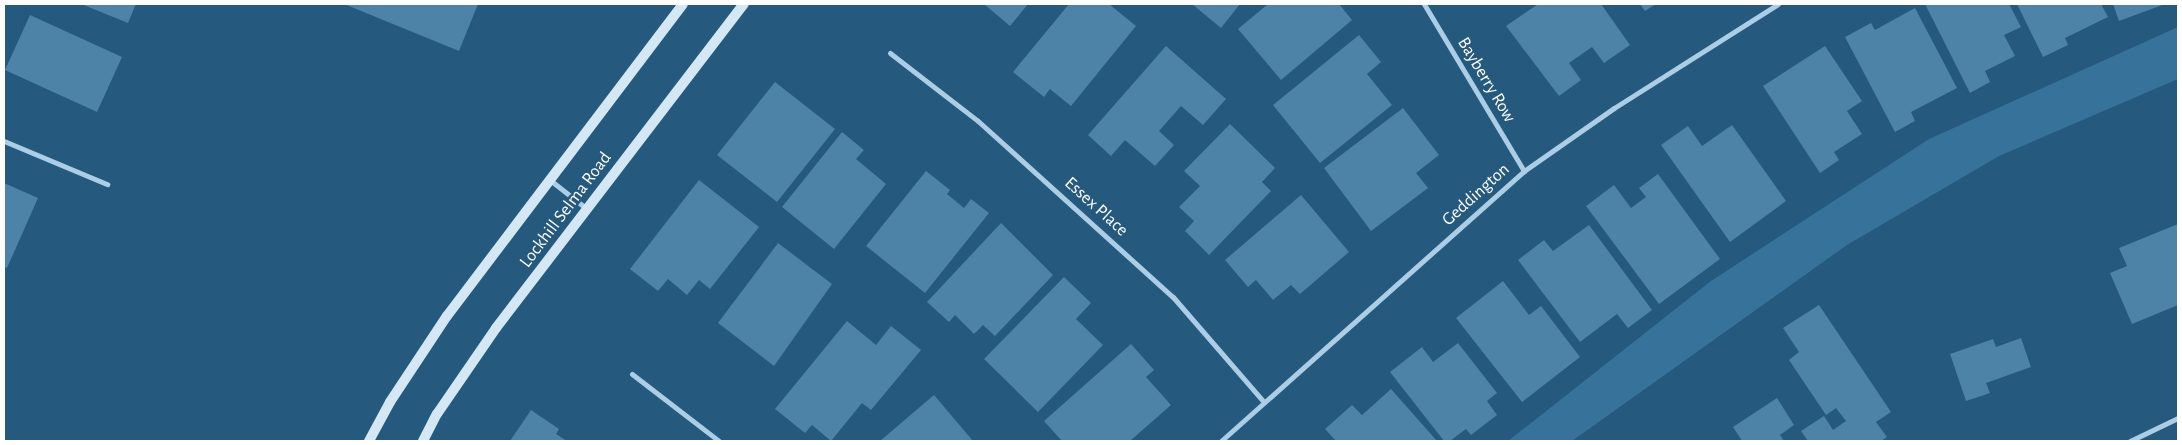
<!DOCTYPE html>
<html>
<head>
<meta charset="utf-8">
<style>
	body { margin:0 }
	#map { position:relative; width:2182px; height:445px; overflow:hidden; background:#25597e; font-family:"Alegreya Sans",sans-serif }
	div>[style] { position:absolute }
	.green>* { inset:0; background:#36729a }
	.building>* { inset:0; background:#4d83a7 }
	.street>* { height:5px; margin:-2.5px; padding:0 2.5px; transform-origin:2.5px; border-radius:2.5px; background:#abcee6 }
	.secondary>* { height:10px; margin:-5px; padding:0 5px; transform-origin:5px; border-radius:5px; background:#d4e7f5 }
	span { translate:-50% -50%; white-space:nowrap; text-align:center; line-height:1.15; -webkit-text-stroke:4.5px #25597e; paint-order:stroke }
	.street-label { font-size:18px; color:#fff }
	.frame { position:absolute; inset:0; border:5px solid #fff; pointer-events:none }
</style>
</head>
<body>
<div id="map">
	<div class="green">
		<div style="clip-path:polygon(2178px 27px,2178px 79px,1999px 156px,1847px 245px,1572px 441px,1508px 441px,1711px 281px,1929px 139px)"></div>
	</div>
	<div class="building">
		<div style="clip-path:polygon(81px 4px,136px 4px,128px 23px)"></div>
		<div style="clip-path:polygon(344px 4px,478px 4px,459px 51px)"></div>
		<div style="clip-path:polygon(984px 4px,1028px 4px,1010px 26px)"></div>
		<div style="clip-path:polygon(1069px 4px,1109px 4px,1136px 26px,1071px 106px,1050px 89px,1044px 97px,1013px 72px)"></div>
		<div style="clip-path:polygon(1192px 4px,1240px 4px,1221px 28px)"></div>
		<div style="clip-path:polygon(1268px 4px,1339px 4px,1352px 20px,1281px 80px,1238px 29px)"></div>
		<div style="clip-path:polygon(1538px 4px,1601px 4px,1630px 45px,1604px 63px,1592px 47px,1569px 63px,1581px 80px,1559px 96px,1506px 26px)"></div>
		<div style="clip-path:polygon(1640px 4px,1656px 4px,1645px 11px)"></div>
		<div style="clip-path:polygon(1925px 4px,2009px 4px,2021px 27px,2004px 35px,2015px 56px,1985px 71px,1990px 82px,1970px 93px)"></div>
		<div style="clip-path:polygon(2017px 4px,2101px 4px,2108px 17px,2065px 38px,2068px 45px,2043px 57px)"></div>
		<div style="clip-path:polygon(2113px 4px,2165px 4px,2119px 21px)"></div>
		<div style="clip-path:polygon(1915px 8px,1957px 88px,1911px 112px,1915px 121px,1895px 132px,1845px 37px,1871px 23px,1875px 30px)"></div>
		<div style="clip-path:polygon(30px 15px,122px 57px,97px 112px,5px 70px)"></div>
		<div style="clip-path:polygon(1359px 35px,1381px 62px,1367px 74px,1392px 105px,1320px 163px,1273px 105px)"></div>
		<div style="clip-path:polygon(1166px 46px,1226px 99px,1203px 125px,1181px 106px,1159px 131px,1174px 145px,1155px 166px,1125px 140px,1111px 156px,1088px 135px)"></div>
		<div style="clip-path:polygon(1825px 46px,1862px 101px,1847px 111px,1862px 134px,1834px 152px,1839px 160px,1820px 173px,1763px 86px)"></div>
		<div style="clip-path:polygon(775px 82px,835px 129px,777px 202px,717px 155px)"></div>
		<div style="clip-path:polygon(1403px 108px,1439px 155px,1416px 173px,1428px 188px,1371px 231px,1324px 168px)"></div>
		<div style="clip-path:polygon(1230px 124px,1275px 168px,1262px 182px,1271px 191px,1209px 255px,1185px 231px,1194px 221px,1179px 207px,1200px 186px,1184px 171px)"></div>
		<div style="clip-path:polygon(1732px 125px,1786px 201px,1730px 242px,1661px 145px,1688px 126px,1702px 146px)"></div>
		<div style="clip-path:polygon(842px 132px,864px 150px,856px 159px,886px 184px,834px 249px,782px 207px)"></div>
		<div style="clip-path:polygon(926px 171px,950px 190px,947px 194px,964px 208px,971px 199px,989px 213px,925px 293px,866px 246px)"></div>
		<div style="clip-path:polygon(1658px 174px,1720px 259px,1659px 304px,1586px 206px,1614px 185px,1631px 208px,1646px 197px,1639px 188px)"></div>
		<div style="clip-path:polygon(699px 180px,759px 227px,710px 289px,699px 280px,687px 295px,668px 279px,658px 291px,630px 269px)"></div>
		<div style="clip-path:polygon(4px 183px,38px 198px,7px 268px,4px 267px)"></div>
		<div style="clip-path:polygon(1301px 195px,1349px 252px,1300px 294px,1291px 285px,1273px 300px,1256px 280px,1248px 287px,1225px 260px)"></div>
		<div style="clip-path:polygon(1001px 223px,1053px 275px,995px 336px,983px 325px,974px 334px,955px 315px,949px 322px,927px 302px)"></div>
		<div style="clip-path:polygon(2178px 224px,2178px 305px,2132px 324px,2110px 273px,2127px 266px,2119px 248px)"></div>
		<div style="clip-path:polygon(1589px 225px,1652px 310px,1628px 328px,1617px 314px,1580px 342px,1518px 260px,1544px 240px,1553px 251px)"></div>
		<div style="clip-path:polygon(778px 243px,832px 284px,774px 366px,718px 323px)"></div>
		<div style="clip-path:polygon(1064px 277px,1091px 303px,1076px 319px,1103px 345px,1038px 412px,984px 359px)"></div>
		<div style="clip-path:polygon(1503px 281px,1529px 315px,1541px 306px,1580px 357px,1522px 402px,1456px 318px)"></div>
		<div style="clip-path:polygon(1819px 305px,1891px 412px,1876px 422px,1887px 437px,1881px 441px,1808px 441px,1801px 431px,1824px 416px,1833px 430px,1846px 421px,1836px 408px,1826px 415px,1789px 360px,1799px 352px,1783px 328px)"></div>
		<div style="clip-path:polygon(847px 321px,876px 345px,891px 326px,921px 350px,871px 410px,862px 403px,831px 441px,812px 425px,805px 433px,775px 409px)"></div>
		<div style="clip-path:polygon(2021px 338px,2031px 367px,1986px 383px,1990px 393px,1966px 401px,1950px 354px,1993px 339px,1996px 347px)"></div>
		<div style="clip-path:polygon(1458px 343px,1497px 393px,1487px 401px,1497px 415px,1471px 435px,1466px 429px,1450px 441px,1444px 441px,1390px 372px,1422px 347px,1433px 362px)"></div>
		<div style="clip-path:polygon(1131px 344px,1154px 370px,1146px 377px,1171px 405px,1130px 441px,1062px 441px,1044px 421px)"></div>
		<div style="clip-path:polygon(1391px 389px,1437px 441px,1336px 441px,1325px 429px,1352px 405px,1362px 415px)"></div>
		<div style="clip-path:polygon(934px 395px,973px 441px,880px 441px)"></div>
		<div style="clip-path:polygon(1777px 398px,1794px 425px,1780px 435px,1784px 441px,1742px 441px,1733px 427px)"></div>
		<div style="clip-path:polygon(531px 410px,559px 429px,556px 434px,567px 441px,510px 441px)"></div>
	</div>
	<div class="street">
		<div style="left:1424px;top:4px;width:195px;rotate:59.1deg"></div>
		<div style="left:890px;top:53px;width:111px;rotate:37.7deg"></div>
		<div style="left:978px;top:121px;width:263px;rotate:42.1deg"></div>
		<div style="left:1173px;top:297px;width:139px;rotate:49.1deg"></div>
		<div style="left:4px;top:141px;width:112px;rotate:22.7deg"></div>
		<div style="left:550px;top:180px;width:47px;rotate:38.1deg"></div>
		<div style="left:632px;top:374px;width:110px;rotate:37.6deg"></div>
		<div style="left:1221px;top:441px;width:406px;rotate:-41.7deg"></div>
		<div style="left:1524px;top:171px;width:110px;rotate:-35deg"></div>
		<div style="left:1614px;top:108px;width:194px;rotate:-32.4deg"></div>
		<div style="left:2130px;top:441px;width:53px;rotate:-25.6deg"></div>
	</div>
	<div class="secondary">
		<div style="left:369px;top:441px;width:44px;rotate:-61.7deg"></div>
		<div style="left:390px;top:402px;width:103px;rotate:-56.5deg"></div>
		<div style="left:447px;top:316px;width:391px;rotate:-52.9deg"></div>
		<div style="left:423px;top:441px;width:30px;rotate:-63deg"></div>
		<div style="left:437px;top:414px;width:104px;rotate:-55.5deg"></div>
		<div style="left:496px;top:328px;width:408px;rotate:-52.6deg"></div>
	</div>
	<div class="street-label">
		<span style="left:1486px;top:80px;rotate:59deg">Bayberry Row</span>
		<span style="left:1476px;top:195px;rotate:-42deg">Geddington</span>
		<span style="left:1096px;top:207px;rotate:42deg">Essex Place</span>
		<span style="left:566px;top:210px;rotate:-53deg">Lockhill Selma Road</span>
	</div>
	<div class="frame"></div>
</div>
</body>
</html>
